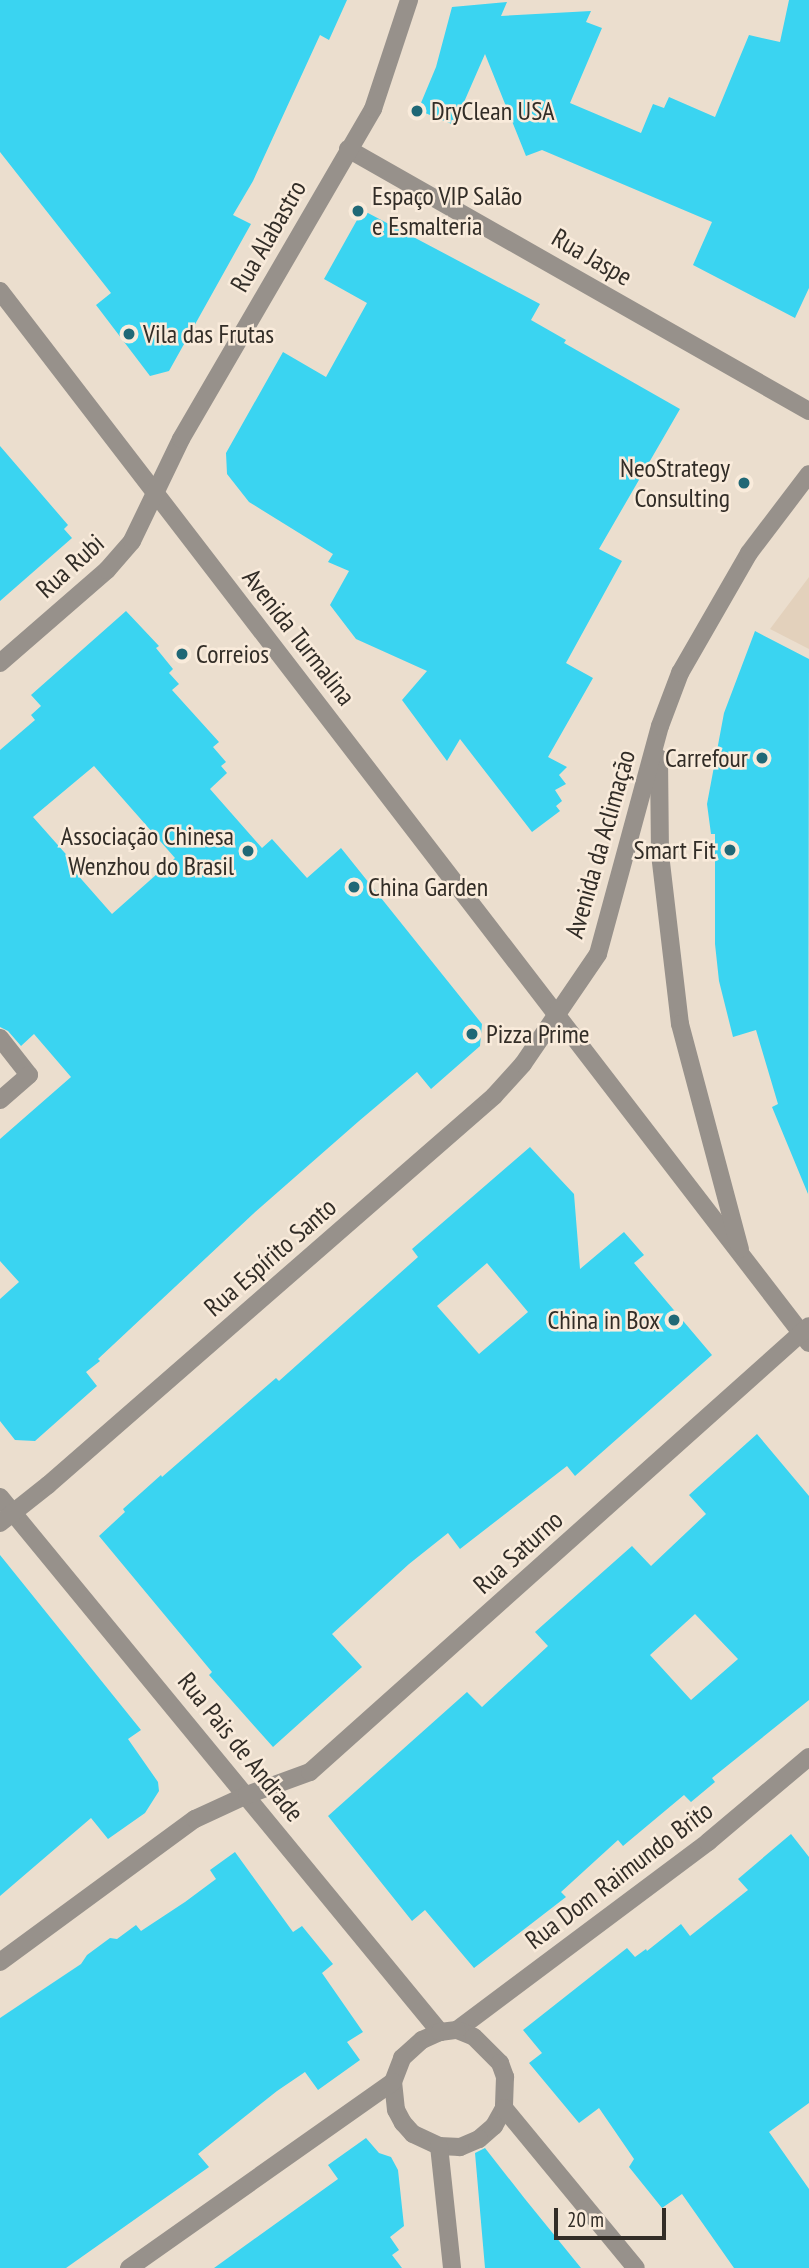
<!DOCTYPE html>
<html>
<head>
<meta charset="utf-8">
<style>
	body { margin:0 }
	#map { position:relative; width:809px; height:2268px; overflow:hidden; background:#ebdece; font-family:"PT Sans Narrow",sans-serif }
	div>[style] { position:absolute }
	.built>* { inset:0; background:#e3d1bc }
	.building>* { inset:0; background:#3ad4f1 }
	.minor>* { height:18px; margin:-9px; padding:0 9px; transform-origin:9px; border-radius:9px; background:#97918b }
	.dots>* { width:19px; height:19px; translate:-50% -50%; box-sizing:border-box; border:4px solid #f9ebdb; border-radius:50% }
	span { translate:-50% -50%; white-space:nowrap; text-align:center; line-height:1.15; -webkit-text-stroke:5px #f9ebdb; paint-order:stroke }
	.poi-label { font-size:26px; color:#322d27 }
	.left { translate:0 -50%; text-align:left }
	.right { translate:-100% -50%; text-align:right }
	.street-label { font-size:26px; color:#322d27 }
	.scale { position:absolute; left:554px; top:2208px; width:112px; height:32px; box-sizing:border-box; border:4px solid #322d27; border-top:0; padding-left:9px; font-size:21px; line-height:24px; white-space:nowrap; color:#322d27; -webkit-text-stroke:5px #f9ebdb; paint-order:stroke }
</style>
</head>
<body>
<div id="map">
	<div class="built">
		<div style="clip-path:polygon(809px 577px,809px 649px,770px 629px)"></div>
	</div>
	<div class="building">
		<div style="clip-path:polygon(0 0,347px 0,329px 40px,320px 35px,253px 181px,233px 215px,251px 224px,169px 371px,150px 376px,96px 305px,111px 293px,0 152px)"></div>
		<div style="clip-path:polygon(789px 0,809px 0,809px 288px,795px 318px,693px 265px,712px 222px,542px 150px,526px 156px,485px 54px,454px 125px,418px 110px,436px 67px,452px 7px,507px 2px,501px 16px,591px 11px,586px 22px,602px 28px,570px 103px,641px 133px,653px 104px,664px 108px,669px 97px,715px 117px,749px 35px,780px 42px)"></div>
		<div style="clip-path:polygon(368px 213px,540px 304px,531px 320px,566px 340px,564px 343px,680px 409px,599px 549px,622px 561px,566px 663px,593px 678px,548px 757px,567px 767px,559px 775px,566px 784px,555px 790px,562px 801px,556px 806px,560px 811px,532px 832px,460px 739px,447px 761px,402px 700px,427px 671px,356px 639px,330px 605px,349px 571px,328px 562px,333px 554px,249px 502px,227px 474px,226px 453px,283px 352px,326px 377px,367px 303px,324px 279px,357px 220px)"></div>
		<div style="clip-path:polygon(0 446px,68px 525px,64px 529px,72px 538px,0 601px)"></div>
		<div style="clip-path:polygon(evenodd,126px 611px,159px 646px,156px 648px,173px 669px,169px 673px,179px 684px,172px 690px,219px 742px,213px 747px,226px 762px,221px 766px,227px 773px,210px 789px,262px 848px,272px 839px,307px 878px,341px 848px,482px 1024px,480px 1046px,431px 1089px,417px 1072px,359px 1121px,253px 1214px,98px 1359px,100px 1361px,86px 1372px,97px 1386px,35px 1441px,15px 1440px,0 1421px,0 1299px,19px 1282px,0 1261px,0 1139px,71px 1077px,34px 1034px,21px 1046px,8px 1031px,0 1027px,0 750px,35px 720px,31px 715px,41px 706px,31px 695px,126px 611px,94px 766px,175px 858px,112px 914px,68px 864px,72px 861px,33px 817px,94px 766px)"></div>
		<div style="clip-path:polygon(755px 631px,809px 659px,808px 1194px,772px 1107px,778px 1104px,756px 1030px,733px 1037px,719px 981px,715px 944px,715px 834px,711px 834px,707px 804px,724px 713px)"></div>
		<div style="clip-path:polygon(evenodd,530px 1147px,574px 1194px,580px 1269px,624px 1232px,644px 1255px,634px 1263px,712px 1355px,575px 1476px,567px 1466px,460px 1549px,448px 1533px,409px 1564px,332px 1634px,362px 1667px,273px 1747px,209px 1675px,212px 1672px,99px 1536px,125px 1512px,123px 1509px,161px 1475px,162px 1477px,276px 1378px,279px 1381px,418px 1257px,412px 1249px,530px 1147px,487px 1263px,528px 1312px,479px 1354px,437px 1306px,487px 1263px)"></div>
		<div style="clip-path:polygon(evenodd,757px 1434px,809px 1496px,809px 1700px,712px 1778px,715px 1782px,691px 1802px,684px 1795px,623px 1846px,618px 1840px,561px 1892px,566px 1897px,474px 1968px,425px 1910px,412px 1921px,328px 1816px,467px 1692px,482px 1707px,548px 1646px,535px 1632px,632px 1546px,651px 1566px,706px 1514px,689px 1495px,757px 1434px,695px 1614px,738px 1659px,691px 1700px,650px 1655px,695px 1614px)"></div>
		<div style="clip-path:polygon(0 1555px,141px 1730px,128px 1739px,158px 1782px,159px 1791px,145px 1813px,108px 1839px,91px 1818px,0 1896px)"></div>
		<div style="clip-path:polygon(791px 1834px,809px 1857px,809px 2103px,769px 2132px,809px 2189px,809px 2268px,734px 2268px,682px 2194px,662px 2208px,629px 2167px,634px 2159px,599px 2108px,579px 2123px,529px 2063px,542px 2053px,523px 2030px,627px 1948px,635px 1957px,646px 1949px,647px 1951px,681px 1924px,690px 1936px,748px 1890px,738px 1879px)"></div>
		<div style="clip-path:polygon(235px 1852px,293px 1932px,302px 1926px,333px 1964px,322px 1973px,363px 2032px,347px 2042px,360px 2060px,318px 2090px,305px 2072px,277px 2091px,198px 2154px,209px 2167px,66px 2268px,0 2268px,0 2018px,81px 1964px,87px 1955px,110px 1938px,117px 1939px,136px 1925px,141px 1931px,185px 1902px,216px 1879px,210px 1870px)"></div>
		<div style="clip-path:polygon(366px 2138px,379px 2153px,391px 2157px,398px 2170px,404px 2226px,390px 2237px,399px 2250px,392px 2255px,402px 2268px,214px 2268px,338px 2179px,328px 2165px)"></div>
		<div style="clip-path:polygon(485px 2148px,525px 2199px,581px 2268px,485px 2268px,475px 2153px)"></div>
	</div>
	<div class="minor">
		<div style="left:348px;top:149px;width:530px;rotate:29.61deg"></div>
		<div style="left:0;top:291px;width:1327px;rotate:52.44deg"></div>
		<div style="left:0;top:663px;width:142px;rotate:-41deg"></div>
		<div style="left:107px;top:570px;width:38px;rotate:-49deg"></div>
		<div style="left:132px;top:541px;width:113px;rotate:-64.3deg"></div>
		<div style="left:181px;top:439px;width:382px;rotate:-59.8deg"></div>
		<div style="left:373px;top:109px;width:115px;rotate:-71.7deg"></div>
		<div style="left:659px;top:758px;width:96px;rotate:89.4deg"></div>
		<div style="left:660px;top:854px;width:171px;rotate:83.3deg"></div>
		<div style="left:680px;top:1024px;width:233px;rotate:75.1deg"></div>
		<div style="left:0;top:1038px;width:47px;rotate:51.9deg"></div>
		<div style="left:29px;top:1075px;width:38px;rotate:139deg"></div>
		<div style="left:0;top:1497px;width:693px;rotate:50.57deg"></div>
		<div style="left:0;top:1523px;width:61px;rotate:-38.4deg"></div>
		<div style="left:48px;top:1485px;width:592px;rotate:-41.09deg"></div>
		<div style="left:494px;top:1096px;width:43px;rotate:-47.8deg"></div>
		<div style="left:523px;top:1064px;width:133px;rotate:-55.7deg"></div>
		<div style="left:598px;top:954px;width:236px;rotate:-74.8deg"></div>
		<div style="left:660px;top:726px;width:57px;rotate:-69.3deg"></div>
		<div style="left:680px;top:673px;width:138px;rotate:-60.1deg"></div>
		<div style="left:749px;top:553px;width:99px;rotate:-52.8deg"></div>
		<div style="left:0;top:1962px;width:242px;rotate:-36.3deg"></div>
		<div style="left:195px;top:1819px;width:57px;rotate:-24.8deg"></div>
		<div style="left:247px;top:1795px;width:67px;rotate:-20.1deg"></div>
		<div style="left:310px;top:1772px;width:669px;rotate:-41.79deg"></div>
		<div style="left:457px;top:2030px;width:314px;rotate:-36.8deg"></div>
		<div style="left:708px;top:1842px;width:132px;rotate:-40.1deg"></div>
		<div style="left:457px;top:2030px;width:18px;rotate:22deg"></div>
		<div style="left:474px;top:2037px;width:37px;rotate:45deg"></div>
		<div style="left:500px;top:2063px;width:15px;rotate:70deg"></div>
		<div style="left:505px;top:2077px;width:31px;rotate:92deg"></div>
		<div style="left:504px;top:2108px;width:21px;rotate:119deg"></div>
		<div style="left:494px;top:2126px;width:20px;rotate:139deg"></div>
		<div style="left:479px;top:2139px;width:21px;rotate:157deg"></div>
		<div style="left:460px;top:2147px;width:21px;rotate:-177deg"></div>
		<div style="left:439px;top:2146px;width:29px;rotate:-155deg"></div>
		<div style="left:413px;top:2134px;width:15px;rotate:-132deg"></div>
		<div style="left:403px;top:2123px;width:15px;rotate:-118deg"></div>
		<div style="left:396px;top:2110px;width:28px;rotate:-96deg"></div>
		<div style="left:393px;top:2082px;width:26px;rotate:-69deg"></div>
		<div style="left:402px;top:2058px;width:27px;rotate:-42deg"></div>
		<div style="left:422px;top:2040px;width:20px;rotate:-24deg"></div>
		<div style="left:440px;top:2032px;width:17px;rotate:-7deg"></div>
		<div style="left:504px;top:2108px;width:207px;rotate:50.5deg"></div>
		<div style="left:439px;top:2146px;width:123px;rotate:83.9deg"></div>
		<div style="left:129px;top:2268px;width:323px;rotate:-35.2deg"></div>
	</div>
	<div class="dots">
		<div style="left:417px;top:111px;background:#206876"></div>
		<div style="left:358px;top:211px;background:#206876"></div>
		<div style="left:129px;top:334px;background:#206876"></div>
		<div style="left:744px;top:483px;background:#206876"></div>
		<div style="left:182px;top:654px;background:#206876"></div>
		<div style="left:762px;top:758px;background:#206876"></div>
		<div style="left:730px;top:850px;background:#206876"></div>
		<div style="left:248px;top:851px;background:#206876"></div>
		<div style="left:354px;top:887px;background:#206876"></div>
		<div style="left:472px;top:1034px;background:#206876"></div>
		<div style="left:674px;top:1320px;background:#206876"></div>
	</div>
	<div class="poi-label">
		<span class="left" style="left:431px;top:111px">DryClean USA</span>
		<span class="left" style="left:372px;top:211px">Espaço VIP Salão<br>e Esmalteria</span>
		<span class="left" style="left:143px;top:334px">Vila das Frutas</span>
		<span class="right" style="left:730px;top:483px">NeoStrategy<br>Consulting</span>
		<span class="left" style="left:196px;top:654px">Correios</span>
		<span class="right" style="left:748px;top:758px">Carrefour</span>
		<span class="right" style="left:234px;top:851px">Associação Chinesa<br>Wenzhou do Brasil</span>
		<span class="right" style="left:716px;top:850px">Smart Fit</span>
		<span class="left" style="left:368px;top:887px">China Garden</span>
		<span class="left" style="left:486px;top:1034px">Pizza Prime</span>
		<span class="right" style="left:660px;top:1320px">China in Box</span>
	</div>
	<div class="street-label">
		<span style="left:268px;top:236px;rotate:-60deg">Rua Alabastro</span>
		<span style="left:592px;top:257px;rotate:30deg">Rua Jaspe</span>
		<span style="left:70px;top:566px;rotate:-42deg">Rua Rubi</span>
		<span style="left:299px;top:637px;rotate:52deg">Avenida Turmalina</span>
		<span style="left:600px;top:844px;rotate:-74deg">Avenida da Aclimação</span>
		<span style="left:270px;top:1257px;rotate:-41deg">Rua Espírito Santo</span>
		<span style="left:518px;top:1552px;rotate:-42deg">Rua Saturno</span>
		<span style="left:241px;top:1747px;rotate:51deg">Rua Pais de Andrade</span>
		<span style="left:619px;top:1875px;rotate:-37deg">Rua Dom Raimundo Brito</span>
	</div>
	<div class="scale">20 m</div>
</div>
</body>
</html>
